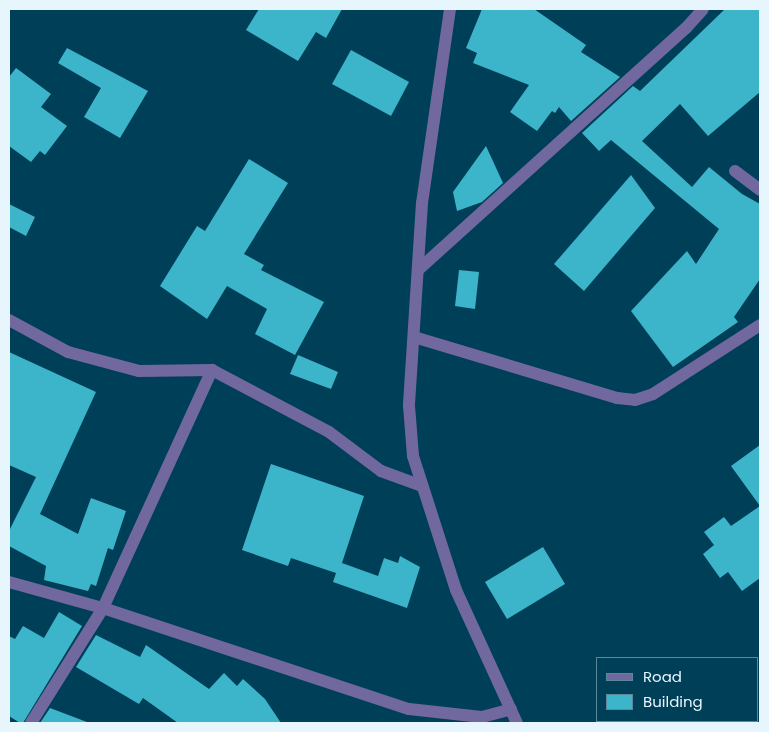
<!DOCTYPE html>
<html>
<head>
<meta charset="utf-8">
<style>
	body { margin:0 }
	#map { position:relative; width:769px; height:732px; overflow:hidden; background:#003f58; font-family:Poppins,sans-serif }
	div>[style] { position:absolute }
	.building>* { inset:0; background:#3cb4ca }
	.service>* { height:12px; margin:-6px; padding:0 6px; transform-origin:6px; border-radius:6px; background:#7268a0 }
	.minor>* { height:12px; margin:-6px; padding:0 6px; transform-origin:6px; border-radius:6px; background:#7268a0 }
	span { translate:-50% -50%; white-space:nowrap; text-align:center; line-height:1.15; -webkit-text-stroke:5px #003f58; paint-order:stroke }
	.frame { position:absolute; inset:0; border:10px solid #e7f5fd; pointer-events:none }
	.legend { position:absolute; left:596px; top:657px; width:162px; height:65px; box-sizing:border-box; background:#003f58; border:1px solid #5c889a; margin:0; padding:6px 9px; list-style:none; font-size:15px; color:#e7f5fd }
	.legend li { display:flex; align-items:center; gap:10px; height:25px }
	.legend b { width:25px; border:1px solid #5c889a }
</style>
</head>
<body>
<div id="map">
	<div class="building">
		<div style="clip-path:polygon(259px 9px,342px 9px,326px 38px,316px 32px,298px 61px,246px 30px)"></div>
		<div style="clip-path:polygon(482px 9px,534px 9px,586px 45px,581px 52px,620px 77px,571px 121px,559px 107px,555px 113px,552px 111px,537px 131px,510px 112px,529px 85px,473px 63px,477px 53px,466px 48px)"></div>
		<div style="clip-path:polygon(725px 9px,760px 9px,760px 92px,708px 136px,680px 104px,642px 141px,692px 187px,709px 167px,742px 194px,760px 204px,760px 279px,734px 317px,738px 322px,673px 367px,631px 311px,687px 251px,696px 264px,719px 229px,611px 140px,599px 151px,582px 133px,633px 86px,640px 91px)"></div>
		<div style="clip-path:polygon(67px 48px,148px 91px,120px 138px,84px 117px,101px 88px,58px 63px)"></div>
		<div style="clip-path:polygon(351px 50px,409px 82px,391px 116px,332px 84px)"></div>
		<div style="clip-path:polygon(16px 68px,51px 94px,41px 107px,67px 126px,45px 155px,40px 151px,31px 162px,9px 146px,9px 77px)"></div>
		<div style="clip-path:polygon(486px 146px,503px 183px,482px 202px,457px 211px,453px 192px)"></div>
		<div style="clip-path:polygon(249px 159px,288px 183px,244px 254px,264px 265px,261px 270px,324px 302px,295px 355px,255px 334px,267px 309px,227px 286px,207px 319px,160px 286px,197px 226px,205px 231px)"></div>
		<div style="clip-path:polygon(631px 175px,655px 208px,584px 291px,554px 264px)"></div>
		<div style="clip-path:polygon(9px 204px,35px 217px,26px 236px,9px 227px)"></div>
		<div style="clip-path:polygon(459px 270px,479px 272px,475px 309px,455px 306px)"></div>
		<div style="clip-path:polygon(9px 352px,96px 392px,40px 514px,78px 534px,91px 498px,126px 511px,113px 550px,108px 548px,96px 586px,91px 584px,88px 591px,44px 580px,46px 566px,9px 546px,9px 531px,36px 477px,9px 465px)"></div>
		<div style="clip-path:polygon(298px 355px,338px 372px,331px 389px,290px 374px)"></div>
		<div style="clip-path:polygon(760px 445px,760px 578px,742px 591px,728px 572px,720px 578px,703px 554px,714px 545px,704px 532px,724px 517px,731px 526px,760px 506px,731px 466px)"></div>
		<div style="clip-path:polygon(271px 464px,364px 496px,342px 563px,378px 576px,384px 558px,398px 563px,400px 556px,420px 567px,407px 608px,333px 582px,336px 573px,291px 558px,288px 566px,242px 550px)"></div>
		<div style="clip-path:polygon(543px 547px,565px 584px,507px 619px,485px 582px)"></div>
		<div style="clip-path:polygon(59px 612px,82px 626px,23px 723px,20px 723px,9px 716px,9px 636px,15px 639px,23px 626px,44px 638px)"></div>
		<div style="clip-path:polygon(96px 635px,140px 657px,146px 645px,209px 689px,224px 673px,237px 686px,243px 679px,265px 699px,281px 723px,178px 723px,143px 698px,139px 704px,76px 667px)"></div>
		<div style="clip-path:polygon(50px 708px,87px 722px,87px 723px,40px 723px)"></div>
	</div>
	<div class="service">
		<div style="left:414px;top:337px;width:212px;rotate:16.7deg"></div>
		<div style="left:617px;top:398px;width:18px;rotate:6deg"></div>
		<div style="left:635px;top:400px;width:19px;rotate:-18deg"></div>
		<div style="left:653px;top:394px;width:127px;rotate:-32.8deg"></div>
	</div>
	<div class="minor">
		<div style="left:450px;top:9px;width:196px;rotate:98.2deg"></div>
		<div style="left:422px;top:203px;width:203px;rotate:93.7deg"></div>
		<div style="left:409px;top:406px;width:50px;rotate:85.4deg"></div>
		<div style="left:413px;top:456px;width:141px;rotate:72.2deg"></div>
		<div style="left:456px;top:590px;width:146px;rotate:65.4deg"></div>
		<div style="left:735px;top:171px;width:31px;rotate:37deg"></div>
		<div style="left:418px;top:270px;width:361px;rotate:-42.1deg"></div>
		<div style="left:686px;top:28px;width:25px;rotate:-48deg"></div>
		<div style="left:9px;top:320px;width:67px;rotate:28.5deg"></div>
		<div style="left:68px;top:352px;width:73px;rotate:15deg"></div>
		<div style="left:139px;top:371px;width:73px;rotate:-0.8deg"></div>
		<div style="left:212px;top:370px;width:132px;rotate:27.9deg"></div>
		<div style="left:329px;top:432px;width:65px;rotate:36.9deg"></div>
		<div style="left:381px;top:471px;width:44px;rotate:20.1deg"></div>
		<div style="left:9px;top:582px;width:98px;rotate:15.5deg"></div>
		<div style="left:103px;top:608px;width:322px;rotate:18.3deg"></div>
		<div style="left:409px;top:709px;width:73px;rotate:6.3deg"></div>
		<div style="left:482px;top:717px;width:30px;rotate:-15deg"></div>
		<div style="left:31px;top:723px;width:136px;rotate:-57.9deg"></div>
		<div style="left:103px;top:608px;width:262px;rotate:-65.4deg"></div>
	</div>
	<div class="frame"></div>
	<ul class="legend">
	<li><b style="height:6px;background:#7268a0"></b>Road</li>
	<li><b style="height:14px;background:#3cb4ca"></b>Building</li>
	</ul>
</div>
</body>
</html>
